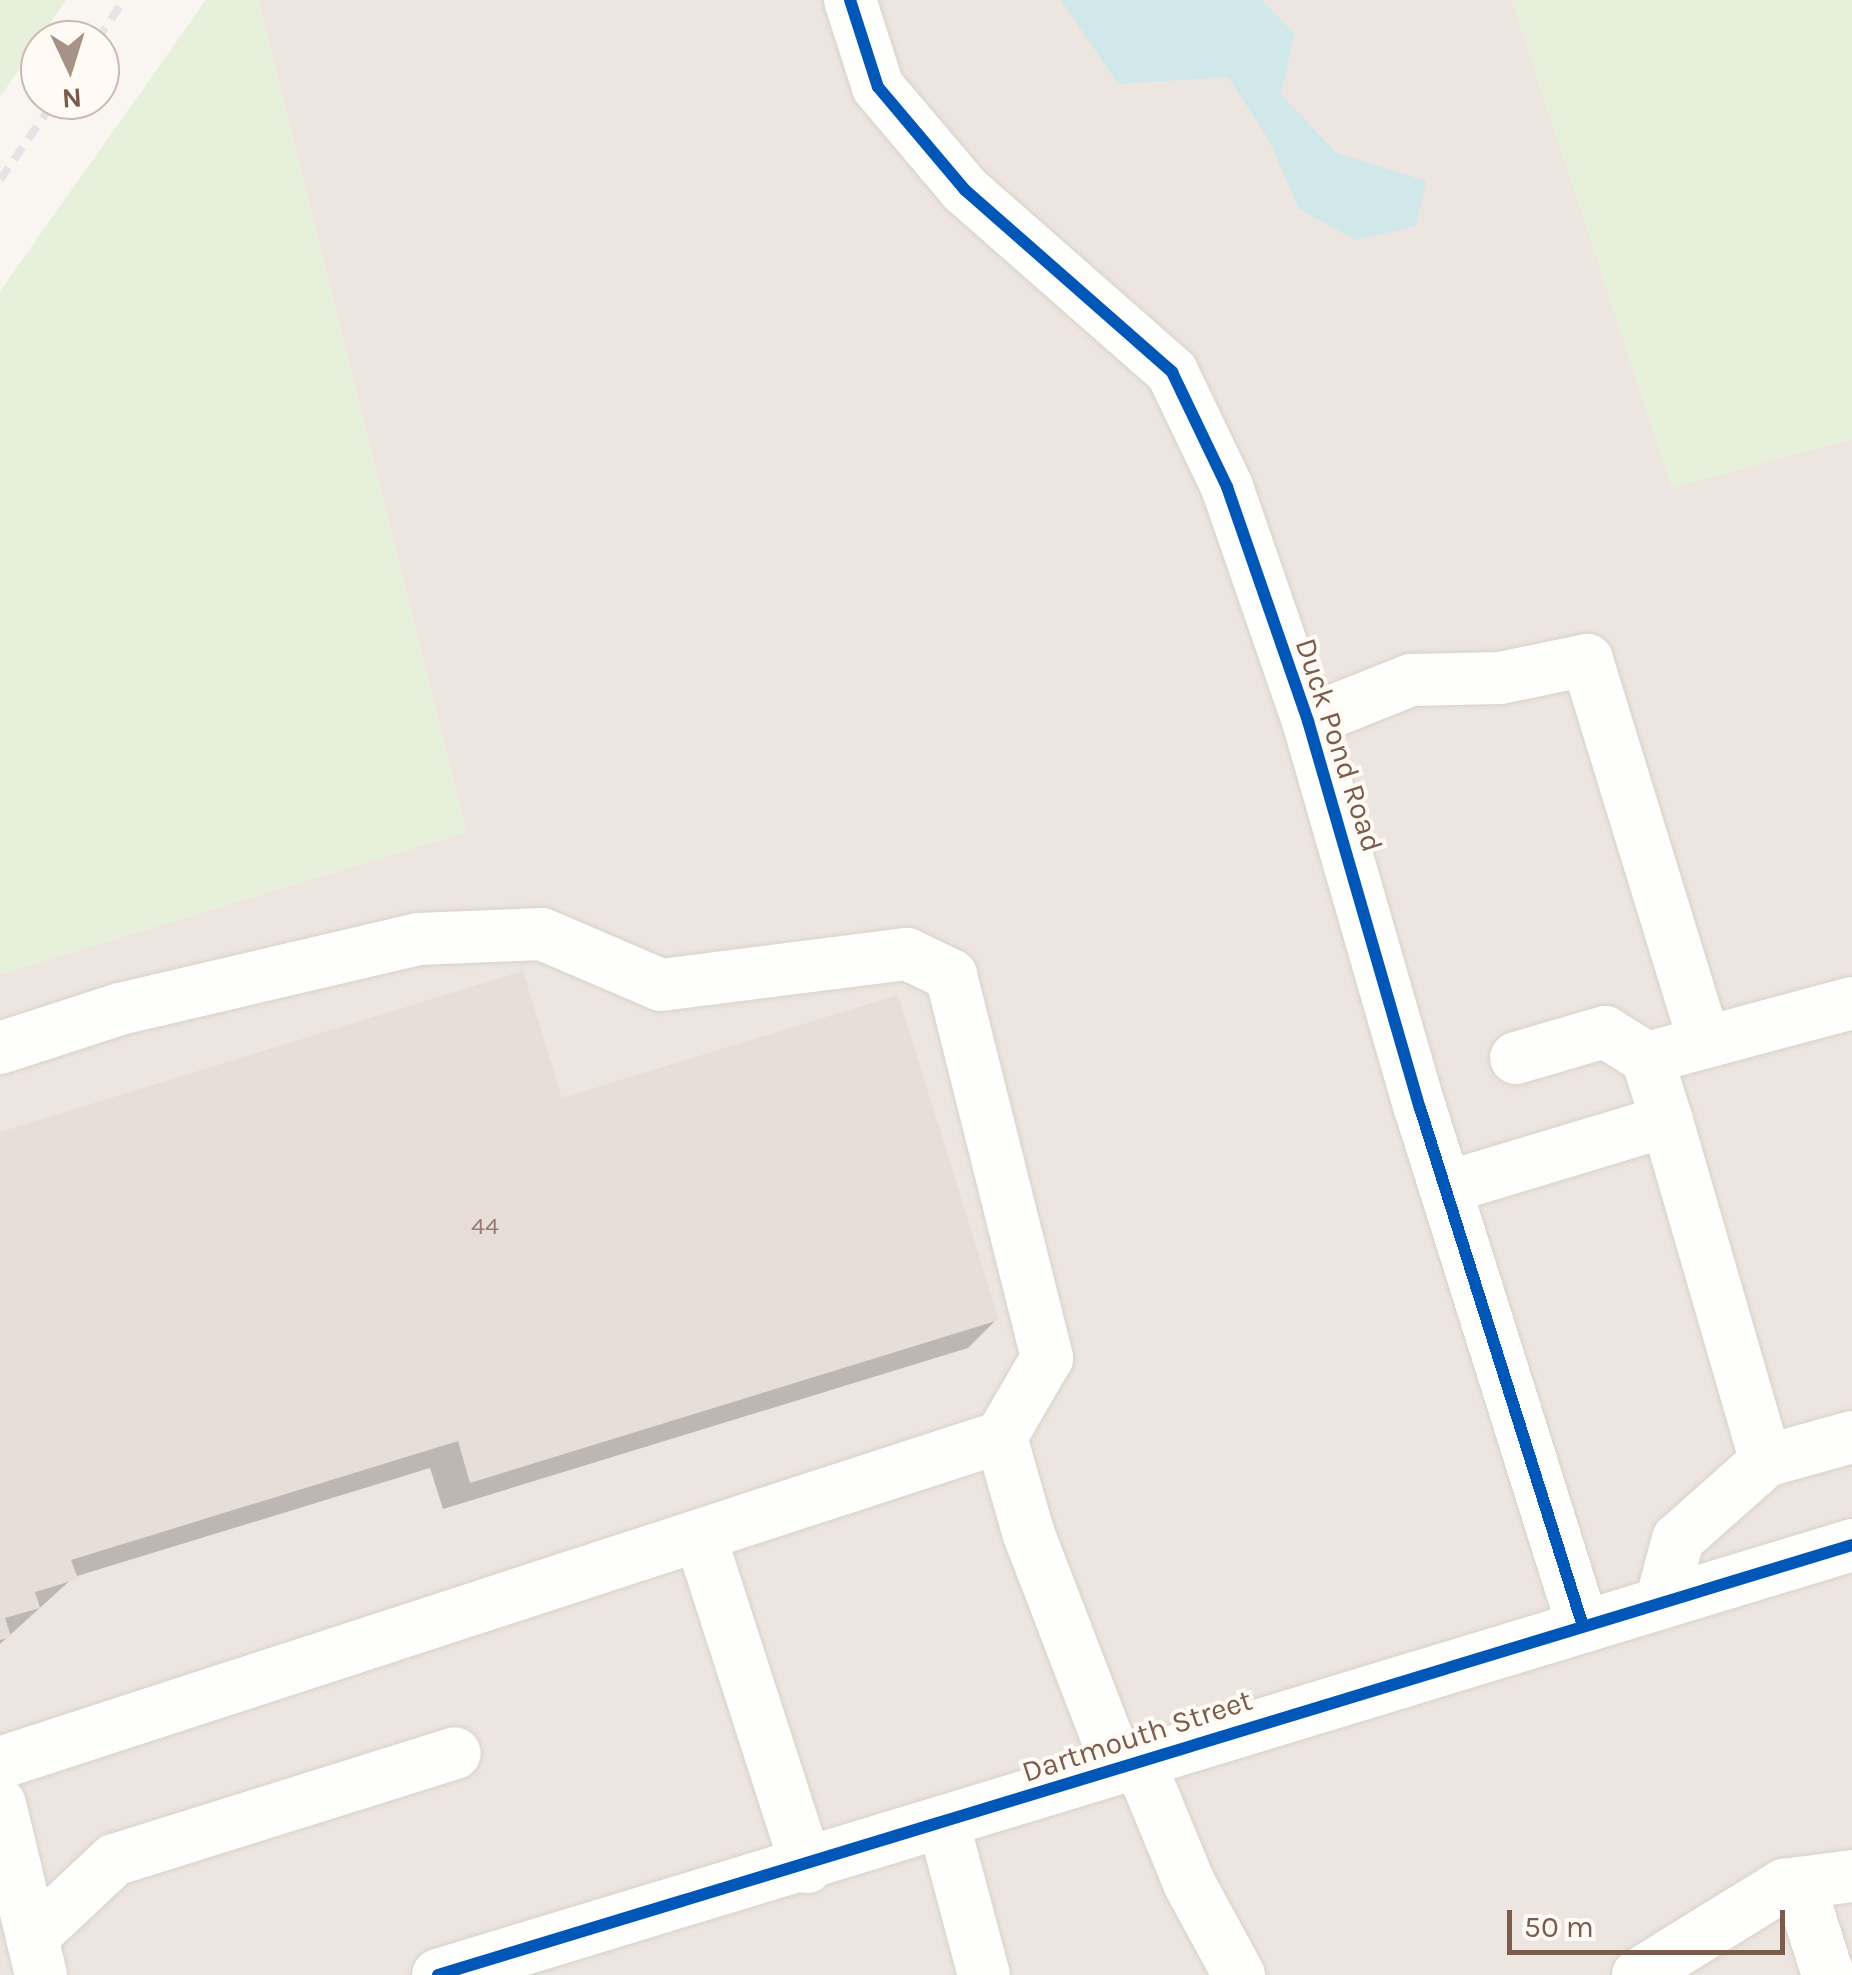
<!DOCTYPE html>
<html>
<head>
<meta charset="utf-8">
<style>
	body { margin:0 }
	#map { position:relative; width:1852px; height:1975px; overflow:hidden; background:#f9f5f0; font-family:Karla,sans-serif }
	div>[style] { position:absolute }
	.industrial>* { inset:0; background:#ede5e0 }
	.green>* { inset:0; background:#e7f0db }
	.water>* { inset:0; background:#d0e8ea }
	.shadow>* { inset:0; background:#0003 }
	.building>* { inset:0; background:#e6ded7 }
	.roads { filter:drop-shadow(0 0 2px #d7d1cb) drop-shadow(0 0 2px #d7d1cb) }
	.minor>* { height:52px; margin:-26px; padding:0 26px; transform-origin:26px; border-radius:26px; background:#fefefd }
	.rail>* { height:8px; margin-top:-4px; transform-origin:0; background:repeating-linear-gradient(90deg,#e6e3e7 0 15px,transparent 0 25px) }
	.cycleway>* { height:12px; margin:-6px; padding:0 6px; transform-origin:6px; border-radius:6px; background:#0057b8 }
	span { translate:-50% -50%; white-space:nowrap; text-align:center; line-height:1.15; -webkit-text-stroke:8px #fffaf3; paint-order:stroke }
	.number-label { font-size:25px; color:#977e72 }
	.number-label span { -webkit-text-stroke-width:0 }
	.street-label { font-size:30px; color:#7a5c4d }
	.north { position:absolute; left:20px; top:20px; width:100px; height:100px; box-sizing:border-box; background:#fffaf3; border:2px solid #cabbb1; border-radius:50%; rotate:176deg; font-size:28px; font-weight:700; line-height:40px; text-align:center; color:#7a5c4d }
	.north::after { content:''; display:block; margin:auto; width:35px; height:45px; background:#a69286; clip-path:polygon(50% 0,100% 100%,50% 72%,0 100%) }
	.scale { position:absolute; left:1507px; top:1910px; width:278px; height:45px; box-sizing:border-box; border:5px solid #7a5c4d; border-top:0; padding-left:12px; font-size:30px; line-height:35px; white-space:nowrap; color:#7a5c4d; -webkit-text-stroke:8px #fffaf3; paint-order:stroke }
</style>
</head>
<body>
<div id="map">
	<div class="industrial">
		<div style="clip-path:polygon(258px 0,1512px 0,1672px 487px,1852px 439px,1852px 1975px,0 1975px,0 974px,466px 832px)"></div>
	</div>
	<div class="green">
		<div style="clip-path:polygon(0 0,66px 0,0 97px)"></div>
		<div style="clip-path:polygon(206px 0,258px 0,466px 832px,0 974px,0 291px)"></div>
		<div style="clip-path:polygon(1512px 0,1852px 0,1852px 439px,1672px 488px)"></div>
	</div>
	<div class="water">
		<div style="clip-path:polygon(1061px 0,1262px 0,1294px 33px,1281px 95px,1337px 153px,1426px 181px,1416px 226px,1356px 240px,1299px 209px,1269px 140px,1228px 77px,1118px 84px)"></div>
	</div>
	<div class="shadow">
		<div style="clip-path:polygon(560px 1101px,996px 1320px,968px 1348px,443px 1509px,430px 1468px,74px 1577px,0 1644px,0 1134px)"></div>
	</div>
	<div class="building">
		<div style="clip-path:polygon(523px 971px,562px 1098px,898px 995px,999px 1320px,470px 1483px,458px 1441px,71px 1560px,78px 1579px,35px 1592px,40px 1608px,5px 1618px,11px 1637px,0 1640px,0 1132px)"></div>
	</div>
	<div class="roads">
		<div class="minor">
			<div style="left:850px;top:0;width:91px;rotate:72.2deg"></div>
			<div style="left:878px;top:87px;width:135px;rotate:49.8deg"></div>
			<div style="left:965px;top:190px;width:276px;rotate:41.3deg"></div>
			<div style="left:1172px;top:372px;width:127px;rotate:64.4deg"></div>
			<div style="left:1227px;top:487px;width:248px;rotate:70.9deg"></div>
			<div style="left:1308px;top:721px;width:403px;rotate:73.9deg"></div>
			<div style="left:1420px;top:1108px;width:540px;rotate:72.54deg"></div>
			<div style="left:1308px;top:721px;width:111px;rotate:-21.7deg"></div>
			<div style="left:1411px;top:680px;width:89px;rotate:-1.3deg"></div>
			<div style="left:1500px;top:678px;width:89px;rotate:-11.7deg"></div>
			<div style="left:1587px;top:660px;width:398px;rotate:72.9deg"></div>
			<div style="left:0;top:1048px;width:126px;rotate:-18deg"></div>
			<div style="left:120px;top:1009px;width:306px;rotate:-13.2deg"></div>
			<div style="left:418px;top:939px;width:124px;rotate:-2.3deg"></div>
			<div style="left:542px;top:934px;width:129px;rotate:23.2deg"></div>
			<div style="left:661px;top:985px;width:248px;rotate:-7.2deg"></div>
			<div style="left:907px;top:954px;width:49px;rotate:25.5deg"></div>
			<div style="left:951px;top:975px;width:395px;rotate:75.9deg"></div>
			<div style="left:1047px;top:1358px;width:91px;rotate:120.2deg"></div>
			<div style="left:1001px;top:1437px;width:1053px;rotate:161.96deg"></div>
			<div style="left:1516px;top:1058px;width:93px;rotate:-16.3deg"></div>
			<div style="left:1605px;top:1032px;width:49px;rotate:31.8deg"></div>
			<div style="left:1667px;top:1121px;width:66px;rotate:-107.6deg"></div>
			<div style="left:1647px;top:1058px;width:212px;rotate:-15deg"></div>
			<div style="left:1445px;top:1188px;width:232px;rotate:-16.8deg"></div>
			<div style="left:1667px;top:1121px;width:354px;rotate:73.8deg"></div>
			<div style="left:1766px;top:1461px;width:118px;rotate:138.4deg"></div>
			<div style="left:1678px;top:1539px;width:62px;rotate:104.9deg"></div>
			<div style="left:1001px;top:1437px;width:99px;rotate:74.1deg"></div>
			<div style="left:1028px;top:1532px;width:251px;rotate:69deg"></div>
			<div style="left:1766px;top:1461px;width:89px;rotate:-15.6deg"></div>
			<div style="left:700px;top:1536px;width:348px;rotate:72.1deg"></div>
			<div style="left:1138px;top:1759px;width:134px;rotate:67.6deg"></div>
			<div style="left:1189px;top:1883px;width:105px;rotate:61.5deg"></div>
			<div style="left:0;top:1804px;width:176px;rotate:76.5deg"></div>
			<div style="left:944px;top:1825px;width:155px;rotate:75.1deg"></div>
			<div style="left:1799px;top:1883px;width:96px;rotate:72.5deg"></div>
			<div style="left:32px;top:1937px;width:112px;rotate:-43.2deg"></div>
			<div style="left:114px;top:1860px;width:357px;rotate:-17.4deg"></div>
			<div style="left:438px;top:1975px;width:1478px;rotate:-16.91deg"></div>
			<div style="left:1638px;top:1975px;width:172px;rotate:-31.7deg"></div>
			<div style="left:1784px;top:1885px;width:69px;rotate:-7.5deg"></div>
		</div>
	</div>
	<div class="rail">
		<div style="left:97px;top:40px;width:48px;rotate:-56deg"></div>
		<div style="left:0;top:180px;width:97px;rotate:-55.5deg"></div>
	</div>
	<div class="cycleway">
		<div style="left:850px;top:0;width:91px;rotate:72.2deg"></div>
		<div style="left:878px;top:87px;width:135px;rotate:49.8deg"></div>
		<div style="left:965px;top:190px;width:276px;rotate:41.3deg"></div>
		<div style="left:1172px;top:372px;width:127px;rotate:64.4deg"></div>
		<div style="left:1227px;top:487px;width:248px;rotate:70.9deg"></div>
		<div style="left:1308px;top:721px;width:403px;rotate:73.9deg"></div>
		<div style="left:1420px;top:1108px;width:540px;rotate:72.54deg"></div>
		<div style="left:438px;top:1975px;width:1478px;rotate:-16.91deg"></div>
	</div>
	<div class="number-label">
		<span style="left:485px;top:1226px">44</span>
	</div>
	<div class="street-label">
		<span style="left:1339px;top:745px;rotate:72deg">Duck Pond Road</span>
		<span style="left:1137px;top:1736px;rotate:-18deg">Dartmouth Street</span>
	</div>
	<div class="north">N</div>
	<div class="scale">50 m</div>
</div>
</body>
</html>
